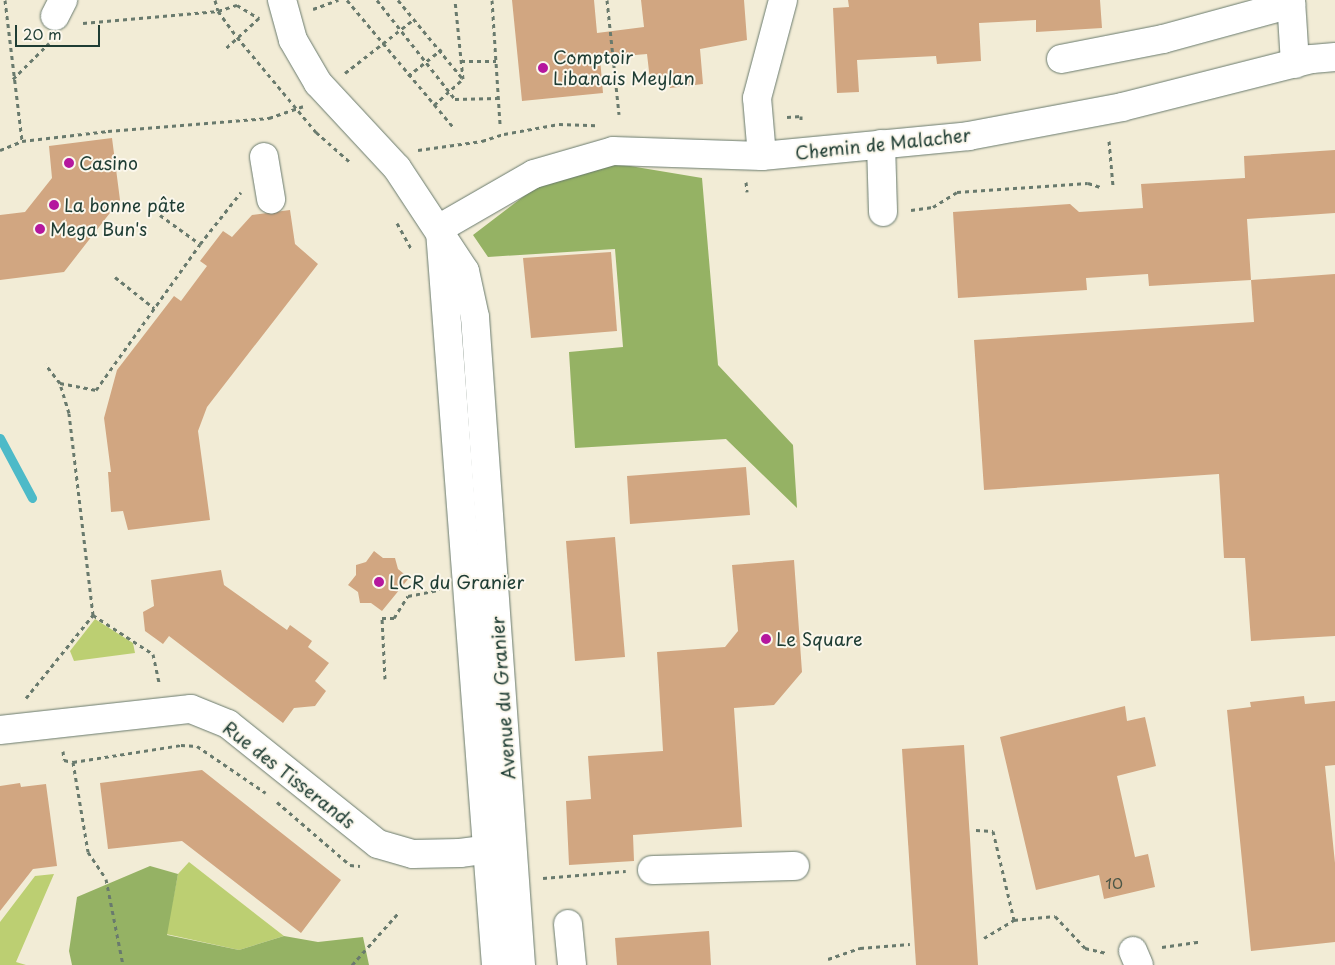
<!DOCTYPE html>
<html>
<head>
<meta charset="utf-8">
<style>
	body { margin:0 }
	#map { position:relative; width:1335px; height:965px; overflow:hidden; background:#f2ecd6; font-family:"Playpen Sans",sans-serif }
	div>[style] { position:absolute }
	.green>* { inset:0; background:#bccf72 }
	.forest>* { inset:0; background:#95b264 }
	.stream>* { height:9px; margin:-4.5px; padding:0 4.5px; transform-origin:4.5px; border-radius:4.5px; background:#4dbac8 }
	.building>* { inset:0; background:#d1a681 }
	.path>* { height:3px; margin-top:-1.5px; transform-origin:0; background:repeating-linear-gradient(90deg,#697a6d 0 4px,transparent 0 8px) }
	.roads { filter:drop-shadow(0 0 1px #697a6d) drop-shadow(0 0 1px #697a6d) }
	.minor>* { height:28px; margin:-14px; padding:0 14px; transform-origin:14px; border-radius:14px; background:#fff }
	.dots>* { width:14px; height:14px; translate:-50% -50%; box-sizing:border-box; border:2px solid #fbf7ec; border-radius:50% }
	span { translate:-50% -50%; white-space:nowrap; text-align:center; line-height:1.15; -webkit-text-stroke:4px #fbf7ec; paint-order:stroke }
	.number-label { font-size:15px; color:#4c5747 }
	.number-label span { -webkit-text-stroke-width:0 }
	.poi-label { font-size:18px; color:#1f3d34 }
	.left { translate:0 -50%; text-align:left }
	.street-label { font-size:18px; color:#1f3d34 }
	.scale { position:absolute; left:15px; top:25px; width:85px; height:22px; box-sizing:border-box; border:2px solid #1f3d34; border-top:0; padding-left:6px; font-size:15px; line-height:18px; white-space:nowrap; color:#1f3d34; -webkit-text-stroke:4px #fbf7ec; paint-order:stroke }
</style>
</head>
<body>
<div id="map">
	<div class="green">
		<div style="clip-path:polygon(95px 619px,133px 643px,135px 653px,74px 661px,70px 651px)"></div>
		<div style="clip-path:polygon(189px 862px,284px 936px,239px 950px,166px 934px,178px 874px)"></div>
		<div style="clip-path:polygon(54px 874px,16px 962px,26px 965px,0 965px,0 922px,35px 876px)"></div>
	</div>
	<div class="forest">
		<div style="clip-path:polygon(612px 163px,702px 178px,718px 365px,793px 445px,797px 508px,726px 439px,575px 448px,569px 352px,623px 347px,615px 249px,488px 257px,473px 235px,540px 184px)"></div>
		<div style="clip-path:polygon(150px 866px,178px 874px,167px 935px,239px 950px,284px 936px,318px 942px,363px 937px,369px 965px,72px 965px,69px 951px,77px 897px)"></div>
	</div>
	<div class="stream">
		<div style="left:0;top:438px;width:68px;rotate:61.9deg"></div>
	</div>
	<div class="building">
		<div style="clip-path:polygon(512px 0,594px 0,597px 33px,644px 27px,641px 0,744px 0,747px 40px,700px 49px,703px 84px,670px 88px,669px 78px,650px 80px,647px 54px,600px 58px,603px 93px,522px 101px)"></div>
		<div style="clip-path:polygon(848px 0,1100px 0,1102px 28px,1036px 32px,1036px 20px,979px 23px,981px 61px,937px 64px,936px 56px,857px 60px,859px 92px,837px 93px,833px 8px,849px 7px)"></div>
		<div style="clip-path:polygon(112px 138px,120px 200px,64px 272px,0 280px,0 215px,25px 212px,52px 178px,49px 146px)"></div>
		<div style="clip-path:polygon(1335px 150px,1335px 213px,1247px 219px,1251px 280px,1149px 286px,1148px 274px,1086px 278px,1087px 290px,958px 298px,953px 212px,1070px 204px,1079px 212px,1143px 208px,1141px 184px,1245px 178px,1244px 156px)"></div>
		<div style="clip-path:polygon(290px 210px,295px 244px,318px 264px,207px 407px,198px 431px,210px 520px,128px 530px,123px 511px,111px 512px,108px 472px,111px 472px,104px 418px,117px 370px,174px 296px,181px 301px,207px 266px,200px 261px,223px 231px,232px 237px,252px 215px)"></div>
		<div style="clip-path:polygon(611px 252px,617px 331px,531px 338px,523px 258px)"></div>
		<div style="clip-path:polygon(1335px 274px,1335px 636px,1251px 641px,1245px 558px,1224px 558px,1219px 474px,984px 490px,974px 340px,1254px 322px,1251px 280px)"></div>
		<div style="clip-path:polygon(746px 467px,750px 515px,630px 524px,627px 476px)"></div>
		<div style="clip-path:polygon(615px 537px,625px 657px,575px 661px,566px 541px)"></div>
		<div style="clip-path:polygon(374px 551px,383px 558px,395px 558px,398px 569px,409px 578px,382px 611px,371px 603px,360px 603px,358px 592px,348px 585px,356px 575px,356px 565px,366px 562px)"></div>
		<div style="clip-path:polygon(794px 560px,802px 672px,774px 705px,734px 708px,742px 827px,633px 835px,634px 861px,569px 865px,566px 801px,591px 799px,588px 756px,663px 751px,657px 652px,725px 647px,738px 631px,732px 565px)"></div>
		<div style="clip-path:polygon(221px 570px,224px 585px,287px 630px,290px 625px,312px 641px,308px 647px,329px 663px,315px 681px,326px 691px,315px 706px,294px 708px,283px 723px,169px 636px,163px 644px,145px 631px,143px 612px,154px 606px,151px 580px)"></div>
		<div style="clip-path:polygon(1304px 696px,1305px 704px,1335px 701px,1335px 765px,1325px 766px,1335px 863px,1335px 942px,1251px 951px,1227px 710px,1251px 707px,1250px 702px)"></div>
		<div style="clip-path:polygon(1125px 706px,1127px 721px,1145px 717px,1156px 766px,1117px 776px,1135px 857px,1148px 854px,1155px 887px,1104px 899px,1099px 875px,1036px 890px,1000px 737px)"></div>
		<div style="clip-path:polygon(964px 745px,978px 965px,916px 965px,902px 749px)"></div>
		<div style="clip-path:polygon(202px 770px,341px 880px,301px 933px,182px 841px,108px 849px,100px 783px)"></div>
		<div style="clip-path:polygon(20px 783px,21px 787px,46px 784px,57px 866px,33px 869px,0 911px,0 786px)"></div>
		<div style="clip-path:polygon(709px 931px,711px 965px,617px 965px,615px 938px)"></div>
	</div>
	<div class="path">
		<div style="left:5px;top:0;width:142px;rotate:83.1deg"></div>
		<div style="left:215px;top:0;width:11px;rotate:75deg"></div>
		<div style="left:218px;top:11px;width:32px;rotate:54deg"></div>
		<div style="left:237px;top:37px;width:124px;rotate:50.3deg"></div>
		<div style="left:316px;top:132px;width:47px;rotate:41.5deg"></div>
		<div style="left:347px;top:0;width:167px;rotate:50.1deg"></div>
		<div style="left:377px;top:0;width:126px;rotate:51.8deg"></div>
		<div style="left:455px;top:99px;width:43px;rotate:-1.3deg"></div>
		<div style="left:398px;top:0;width:102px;rotate:50.6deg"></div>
		<div style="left:463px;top:79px;width:79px;rotate:-95.8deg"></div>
		<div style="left:492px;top:0;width:124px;rotate:86.3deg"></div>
		<div style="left:607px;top:0;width:115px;rotate:84deg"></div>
		<div style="left:313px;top:9px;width:27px;rotate:-20deg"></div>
		<div style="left:83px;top:23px;width:136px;rotate:-5.1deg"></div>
		<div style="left:218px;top:11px;width:20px;rotate:-18deg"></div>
		<div style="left:237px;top:5px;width:26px;rotate:31deg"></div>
		<div style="left:259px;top:18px;width:45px;rotate:137.7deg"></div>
		<div style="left:461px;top:61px;width:35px"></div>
		<div style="left:345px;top:73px;width:88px;rotate:-38deg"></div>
		<div style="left:408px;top:76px;width:43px;rotate:-38.5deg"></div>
		<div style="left:13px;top:79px;width:51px;rotate:-45deg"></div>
		<div style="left:434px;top:105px;width:39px;rotate:-42deg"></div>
		<div style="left:787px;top:117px;width:14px;rotate:-4deg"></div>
		<div style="left:801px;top:116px;width:7px;rotate:90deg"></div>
		<div style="left:1109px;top:141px;width:45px;rotate:84.9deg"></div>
		<div style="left:0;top:150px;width:24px;rotate:-22deg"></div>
		<div style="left:22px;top:141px;width:87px;rotate:-6.6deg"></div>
		<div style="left:108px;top:131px;width:162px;rotate:-4.6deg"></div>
		<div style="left:269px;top:118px;width:36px;rotate:-19deg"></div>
		<div style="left:418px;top:150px;width:65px;rotate:-8deg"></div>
		<div style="left:482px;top:141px;width:23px;rotate:-18deg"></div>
		<div style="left:504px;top:134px;width:56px;rotate:-10.3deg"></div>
		<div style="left:559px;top:124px;width:37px;rotate:2deg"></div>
		<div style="left:746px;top:182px;width:10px;rotate:84deg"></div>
		<div style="left:911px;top:210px;width:22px;rotate:-8deg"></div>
		<div style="left:933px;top:207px;width:28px;rotate:-32deg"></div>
		<div style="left:957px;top:192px;width:131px;rotate:-3.9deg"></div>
		<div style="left:1088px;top:183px;width:13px;rotate:18deg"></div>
		<div style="left:160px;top:215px;width:49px;rotate:35.9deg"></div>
		<div style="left:397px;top:223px;width:31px;rotate:61deg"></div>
		<div style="left:115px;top:277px;width:50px;rotate:38.5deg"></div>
		<div style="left:60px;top:383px;width:37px;rotate:11deg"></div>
		<div style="left:96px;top:390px;width:179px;rotate:-54.5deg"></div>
		<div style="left:200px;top:244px;width:66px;rotate:-51.7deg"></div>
		<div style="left:93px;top:615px;width:72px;rotate:33deg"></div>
		<div style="left:153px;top:654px;width:29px;rotate:78deg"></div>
		<div style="left:385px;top:679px;width:61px;rotate:-92.8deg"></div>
		<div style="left:382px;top:618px;width:12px"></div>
		<div style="left:394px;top:618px;width:26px;rotate:-58deg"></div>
		<div style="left:408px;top:596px;width:32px;rotate:-11deg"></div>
		<div style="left:26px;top:698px;width:107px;rotate:-51.1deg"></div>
		<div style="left:93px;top:615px;width:203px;rotate:-96.8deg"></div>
		<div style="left:69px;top:413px;width:31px;rotate:-107deg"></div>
		<div style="left:60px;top:383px;width:24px;rotate:-128deg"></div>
		<div style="left:63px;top:751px;width:9px;rotate:84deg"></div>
		<div style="left:64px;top:760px;width:9px;rotate:13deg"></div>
		<div style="left:73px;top:762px;width:91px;rotate:80.5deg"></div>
		<div style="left:88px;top:852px;width:32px;rotate:56deg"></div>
		<div style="left:106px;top:879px;width:88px;rotate:78.8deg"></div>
		<div style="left:73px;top:762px;width:109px;rotate:-8.9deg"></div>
		<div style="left:181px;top:745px;width:16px;rotate:4deg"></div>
		<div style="left:197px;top:746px;width:83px;rotate:34.3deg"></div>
		<div style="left:277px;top:802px;width:96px;rotate:40.8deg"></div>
		<div style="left:350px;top:865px;width:10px;rotate:6deg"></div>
		<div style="left:976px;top:830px;width:17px;rotate:3deg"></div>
		<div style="left:993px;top:831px;width:91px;rotate:76.7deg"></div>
		<div style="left:543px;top:878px;width:83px;rotate:-4.8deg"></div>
		<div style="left:984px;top:938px;width:35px;rotate:-31deg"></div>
		<div style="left:1014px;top:920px;width:41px;rotate:-5.6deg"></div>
		<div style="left:1055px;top:916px;width:44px;rotate:46.8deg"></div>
		<div style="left:1085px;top:948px;width:22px;rotate:13deg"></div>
		<div style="left:1162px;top:947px;width:37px;rotate:-8deg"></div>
		<div style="left:828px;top:959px;width:34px;rotate:-19deg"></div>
		<div style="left:860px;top:948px;width:50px;rotate:-4.6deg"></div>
		<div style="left:352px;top:965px;width:72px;rotate:-48.4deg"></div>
	</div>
	<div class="roads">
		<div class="minor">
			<div style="left:282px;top:0;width:41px;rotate:74.6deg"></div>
			<div style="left:293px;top:40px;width:50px;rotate:59.8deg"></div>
			<div style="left:318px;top:83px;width:116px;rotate:47.1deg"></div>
			<div style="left:397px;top:168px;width:123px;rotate:56.6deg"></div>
			<div style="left:465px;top:271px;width:47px;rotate:77.7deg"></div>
			<div style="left:475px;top:317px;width:650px;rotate:85.94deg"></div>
			<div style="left:1291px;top:0;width:64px;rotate:86.4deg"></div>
			<div style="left:55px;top:16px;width:18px;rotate:-63deg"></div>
			<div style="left:1061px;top:59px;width:104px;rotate:-11.1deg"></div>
			<div style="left:1163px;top:39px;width:133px;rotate:-15.3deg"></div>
			<div style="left:881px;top:144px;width:68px;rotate:88.3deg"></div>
			<div style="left:762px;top:156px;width:58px;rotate:-94.9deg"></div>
			<div style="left:757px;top:98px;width:101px;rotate:-75.1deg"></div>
			<div style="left:264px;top:157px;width:43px;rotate:80.5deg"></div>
			<div style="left:440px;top:228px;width:108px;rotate:-29.9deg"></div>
			<div style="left:534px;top:174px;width:82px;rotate:-16.2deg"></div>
			<div style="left:613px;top:151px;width:149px;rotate:1.9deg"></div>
			<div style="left:762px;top:156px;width:208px;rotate:-5.5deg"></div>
			<div style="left:969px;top:136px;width:156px;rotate:-10.7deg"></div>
			<div style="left:1122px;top:107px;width:196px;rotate:-14.2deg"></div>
			<div style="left:1312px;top:59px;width:23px;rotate:-5deg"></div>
			<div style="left:440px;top:231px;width:736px;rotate:85.64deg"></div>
			<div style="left:0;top:730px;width:192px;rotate:-6.3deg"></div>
			<div style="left:191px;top:709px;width:40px;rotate:22deg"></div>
			<div style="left:228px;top:724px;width:192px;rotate:38.7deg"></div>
			<div style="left:378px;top:844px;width:36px;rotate:16deg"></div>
			<div style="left:413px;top:854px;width:47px;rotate:-1.2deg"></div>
			<div style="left:460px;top:853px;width:45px;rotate:-7.6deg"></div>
			<div style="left:652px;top:870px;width:143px;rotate:-1.6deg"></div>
			<div style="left:568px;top:924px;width:41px;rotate:84.4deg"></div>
			<div style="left:1133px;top:951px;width:15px;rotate:67deg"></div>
		</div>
	</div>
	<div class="dots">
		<div style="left:543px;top:68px;background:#b5179e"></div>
		<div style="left:69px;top:163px;background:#b5179e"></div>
		<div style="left:54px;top:205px;background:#b5179e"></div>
		<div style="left:40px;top:229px;background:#b5179e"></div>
		<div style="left:379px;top:582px;background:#b5179e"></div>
		<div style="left:766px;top:639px;background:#b5179e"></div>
	</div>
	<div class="number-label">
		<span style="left:1114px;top:883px">10</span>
	</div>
	<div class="poi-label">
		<span class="left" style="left:553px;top:68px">Comptoir<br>Libanais Meylan</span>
		<span class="left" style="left:79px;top:163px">Casino</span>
		<span class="left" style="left:64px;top:205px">La bonne pâte</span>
		<span class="left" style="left:50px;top:229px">Mega Bun's</span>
		<span class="left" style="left:389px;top:582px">LCR du Granier</span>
		<span class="left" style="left:776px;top:639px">Le Square</span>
	</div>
	<div class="street-label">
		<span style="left:883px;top:144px;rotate:-6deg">Chemin de Malacher</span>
		<span style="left:503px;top:698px;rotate:-94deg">Avenue du Granier</span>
		<span style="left:289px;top:775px;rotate:38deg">Rue des Tisserands</span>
	</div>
	<div class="scale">20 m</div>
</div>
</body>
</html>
